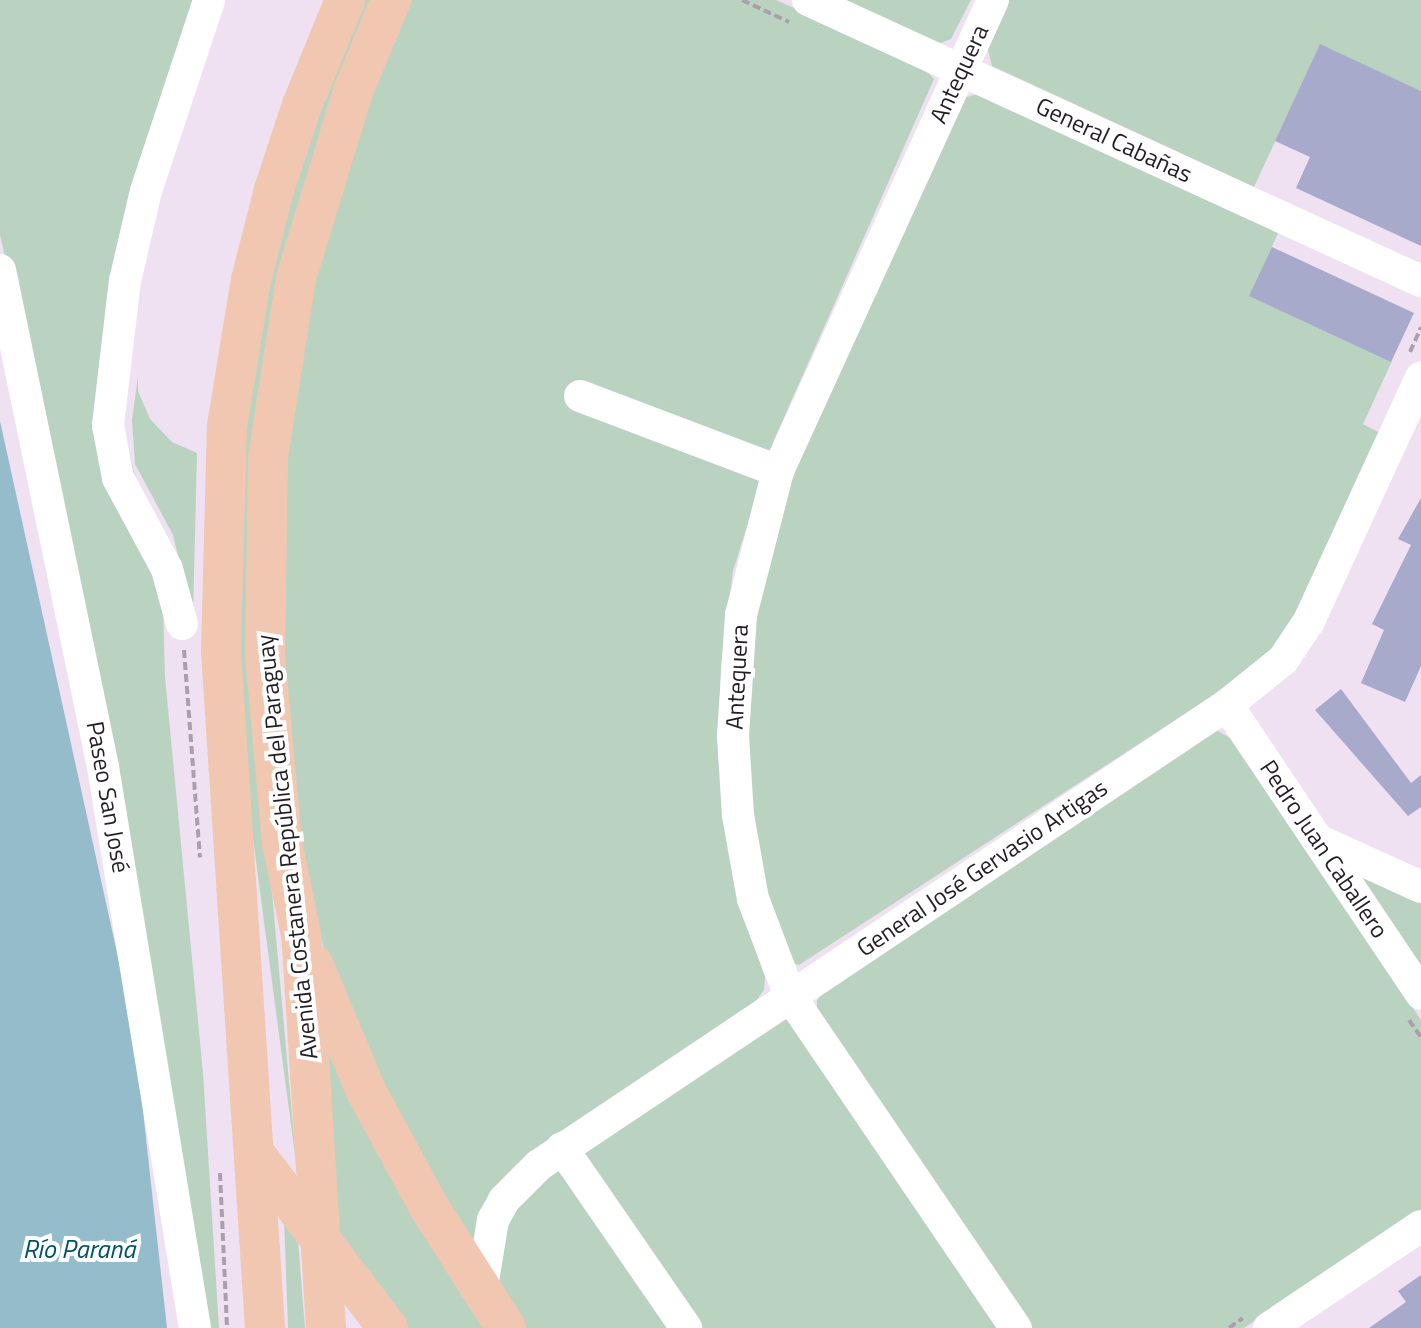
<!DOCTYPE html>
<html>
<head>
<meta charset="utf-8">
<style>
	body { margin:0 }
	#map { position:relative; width:1421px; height:1328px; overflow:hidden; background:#efe0f2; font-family:"Titillium Web",sans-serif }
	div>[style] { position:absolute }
	.green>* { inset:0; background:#bad3c1 }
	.water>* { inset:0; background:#95bccb }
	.building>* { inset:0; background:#a8aacb }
	.path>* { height:4px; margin-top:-2px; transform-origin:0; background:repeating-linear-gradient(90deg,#ab9fad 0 8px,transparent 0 12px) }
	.minor>* { height:32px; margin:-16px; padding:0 16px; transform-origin:16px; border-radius:16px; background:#fff }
	.major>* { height:40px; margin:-20px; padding:0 20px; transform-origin:20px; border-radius:20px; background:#f1c7b2 }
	span { translate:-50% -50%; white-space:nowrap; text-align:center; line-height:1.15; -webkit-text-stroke:8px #fff; paint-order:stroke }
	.street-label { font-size:24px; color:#231e24 }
	.water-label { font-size:26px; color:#005268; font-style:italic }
</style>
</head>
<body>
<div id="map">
	<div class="green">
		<div style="clip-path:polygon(0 0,202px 0,107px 352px,163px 602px,165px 677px,203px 1073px,219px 1328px,202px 1328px,23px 335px,0 235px)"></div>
		<div style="clip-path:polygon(361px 0,371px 0,334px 97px,253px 681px,297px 1170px,248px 801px,238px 658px,239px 480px,258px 324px,298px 171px)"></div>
		<div style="clip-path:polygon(405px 0,776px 0,922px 65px,934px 79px,775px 438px,733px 571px,721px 665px,718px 755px,738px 900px,765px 977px,764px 990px,756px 1001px,533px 1152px,474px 1245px,443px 1217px,328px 961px,310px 904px,285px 727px,284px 475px,312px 294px,358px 121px)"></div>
		<div style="clip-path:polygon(840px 0,971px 0,951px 39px,938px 44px)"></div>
		<div style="clip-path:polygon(1009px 0,1421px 0,1421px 91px,1320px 45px,1254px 187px,992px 66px,987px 46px)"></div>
		<div style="clip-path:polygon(979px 94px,1279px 231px,1250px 296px,1392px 361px,1363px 424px,1382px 434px,1287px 633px,1254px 669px,799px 965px,793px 963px,766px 887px,754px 823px,748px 753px,752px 634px,794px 469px,966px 97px)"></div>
		<div style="clip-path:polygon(138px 376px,138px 391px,150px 419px,172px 442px,197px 453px,193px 616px,173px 535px,135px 464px,132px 420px)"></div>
		<div style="clip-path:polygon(1216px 730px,1232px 739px,1421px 1020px,1421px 1210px,1244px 1328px,1031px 1328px,817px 1009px,817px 1001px,821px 994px)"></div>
		<div style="clip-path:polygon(1349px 869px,1421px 902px,1421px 976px)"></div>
		<div style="clip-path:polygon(790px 996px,1016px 1328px,506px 1328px,482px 1269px,504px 1200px)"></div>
		<div style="clip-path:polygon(321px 1021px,489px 1328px,407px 1328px,335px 1228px)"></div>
		<div style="clip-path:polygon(284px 1218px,298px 1240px,305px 1328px,288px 1328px)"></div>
	</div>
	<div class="water">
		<div style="clip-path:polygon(0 421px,134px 1030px,167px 1328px,0 1328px)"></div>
	</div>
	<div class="building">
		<div style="clip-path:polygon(1320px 44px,1421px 91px,1421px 246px,1296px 188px,1310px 157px,1275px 141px)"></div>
		<div style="clip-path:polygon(1272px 247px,1414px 313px,1391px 362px,1249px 296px)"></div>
		<div style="clip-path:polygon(1421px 498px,1421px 666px,1405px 702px,1361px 683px,1384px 630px,1372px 624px,1411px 545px,1398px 539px)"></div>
		<div style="clip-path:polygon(1341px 689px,1411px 783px,1421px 775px,1421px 807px,1408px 816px,1315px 710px)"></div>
		<div style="clip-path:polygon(1421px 1275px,1421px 1328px,1369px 1328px,1406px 1302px,1398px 1291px)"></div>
	</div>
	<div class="path">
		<div style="left:742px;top:0;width:52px;rotate:25.1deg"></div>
		<div style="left:1410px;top:352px;width:27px;rotate:-66deg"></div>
		<div style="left:184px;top:650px;width:208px;rotate:85.6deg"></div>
		<div style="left:1409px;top:1020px;width:21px;rotate:55deg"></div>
		<div style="left:220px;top:1173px;width:155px;rotate:87.4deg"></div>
		<div style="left:1229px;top:1328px;width:17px;rotate:-36deg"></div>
	</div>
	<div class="minor">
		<div style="left:808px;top:0;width:674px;rotate:24.63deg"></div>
		<div style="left:993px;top:0;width:518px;rotate:114.54deg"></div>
		<div style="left:778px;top:471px;width:149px;rotate:104.4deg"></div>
		<div style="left:741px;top:615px;width:121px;rotate:93.8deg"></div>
		<div style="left:733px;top:736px;width:79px;rotate:86.4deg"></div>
		<div style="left:738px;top:815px;width:85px;rotate:79.9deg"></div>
		<div style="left:753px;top:899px;width:104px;rotate:69.1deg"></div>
		<div style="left:790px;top:996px;width:402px;rotate:55.8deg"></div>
		<div style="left:0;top:270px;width:508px;rotate:78.29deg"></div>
		<div style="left:103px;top:767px;width:568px;rotate:80.69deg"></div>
		<div style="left:580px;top:396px;width:212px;rotate:20.7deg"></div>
		<div style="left:182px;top:624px;width:57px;rotate:-105.3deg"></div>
		<div style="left:167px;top:569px;width:103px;rotate:-118.3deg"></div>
		<div style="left:118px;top:478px;width:54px;rotate:-100.7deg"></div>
		<div style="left:108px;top:425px;width:145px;rotate:-83.3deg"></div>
		<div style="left:125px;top:281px;width:92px;rotate:-76.9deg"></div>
		<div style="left:146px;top:191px;width:201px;rotate:-71.7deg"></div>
		<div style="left:1227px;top:705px;width:348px;rotate:56.1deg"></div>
		<div style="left:1318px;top:840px;width:113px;rotate:24.5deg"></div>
		<div style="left:562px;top:1148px;width:219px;rotate:55.4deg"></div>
		<div style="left:481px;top:1293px;width:74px;rotate:-80.7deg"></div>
		<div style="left:493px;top:1220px;width:23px;rotate:-61deg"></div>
		<div style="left:504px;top:1200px;width:49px;rotate:-45deg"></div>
		<div style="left:539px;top:1165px;width:828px;rotate:-33.77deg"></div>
		<div style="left:1227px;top:705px;width:72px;rotate:-38.8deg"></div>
		<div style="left:1283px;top:660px;width:47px;rotate:-56.3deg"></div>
		<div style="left:1309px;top:621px;width:268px;rotate:-65.3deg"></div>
		<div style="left:1269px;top:1328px;width:183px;rotate:-33.9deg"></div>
	</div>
	<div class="major">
		<div style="left:313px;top:964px;width:138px;rotate:67.3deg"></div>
		<div style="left:366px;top:1091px;width:132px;rotate:61.5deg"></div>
		<div style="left:429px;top:1207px;width:143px;rotate:57.5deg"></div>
		<div style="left:256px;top:1155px;width:218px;rotate:52.7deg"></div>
		<div style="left:265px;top:1328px;width:678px;rotate:-93.72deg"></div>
		<div style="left:221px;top:651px;width:225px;rotate:-88.5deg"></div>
		<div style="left:227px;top:426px;width:148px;rotate:-80.7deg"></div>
		<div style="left:251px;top:280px;width:93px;rotate:-75.7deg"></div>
		<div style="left:274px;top:190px;width:89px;rotate:-71.8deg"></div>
		<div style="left:302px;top:105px;width:113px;rotate:-67.7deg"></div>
		<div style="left:326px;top:1328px;width:394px;rotate:-93.6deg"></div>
		<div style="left:301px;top:935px;width:95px;rotate:-101.5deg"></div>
		<div style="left:282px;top:842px;width:187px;rotate:-95.2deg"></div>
		<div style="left:265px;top:656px;width:199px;rotate:-89.1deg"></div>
		<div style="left:268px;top:457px;width:181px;rotate:-81.1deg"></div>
		<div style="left:296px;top:278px;width:195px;rotate:-73deg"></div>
		<div style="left:353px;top:91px;width:99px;rotate:-67.3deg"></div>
	</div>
	<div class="street-label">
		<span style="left:959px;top:74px;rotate:-65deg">Antequera</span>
		<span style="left:1114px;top:140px;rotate:25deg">General Cabañas</span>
		<span style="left:737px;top:677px;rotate:-87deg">Antequera</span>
		<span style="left:108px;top:797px;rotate:80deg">Paseo San José</span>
		<span style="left:287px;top:847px;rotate:-96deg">Avenida Costanera República del Paraguay</span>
		<span style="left:1324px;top:849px;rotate:56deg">Pedro Juan Caballero</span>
		<span style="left:982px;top:868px;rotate:-34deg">General José Gervasio Artigas</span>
	</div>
	<div class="water-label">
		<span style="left:79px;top:1249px">Río Paraná</span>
	</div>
</div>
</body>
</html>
